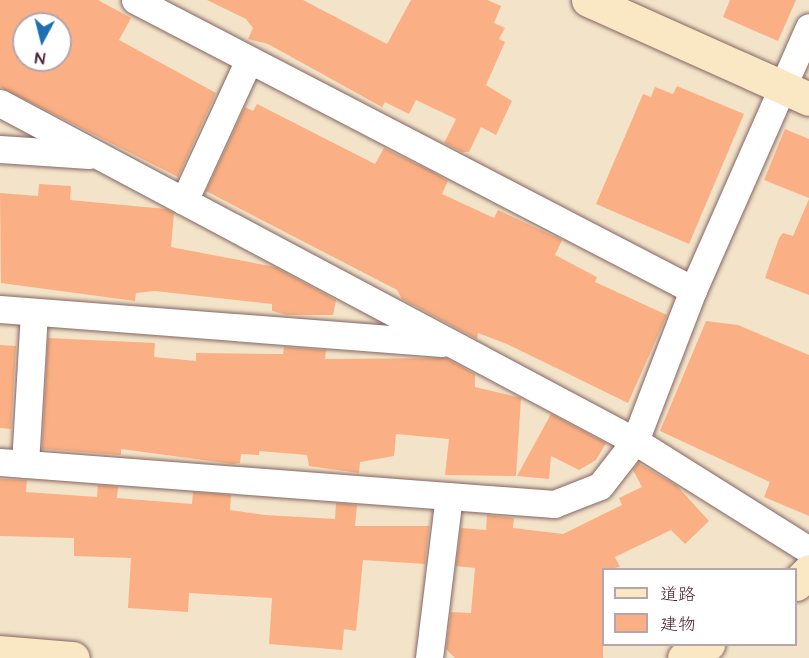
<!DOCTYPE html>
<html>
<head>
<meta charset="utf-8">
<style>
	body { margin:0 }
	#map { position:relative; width:809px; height:658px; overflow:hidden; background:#f3e4c9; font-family:"Architects Daughter","Klee One",sans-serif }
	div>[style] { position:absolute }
	.building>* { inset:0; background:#fab084 }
	.roads { filter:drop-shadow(0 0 2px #856462) drop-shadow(0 0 2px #856462) }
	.street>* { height:27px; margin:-13.5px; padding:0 13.5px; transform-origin:13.5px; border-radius:13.5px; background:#fff }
	.secondary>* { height:33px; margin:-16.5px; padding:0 16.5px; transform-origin:16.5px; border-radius:16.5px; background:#fae7c3 }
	span { translate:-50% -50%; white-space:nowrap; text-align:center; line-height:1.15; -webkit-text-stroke:6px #fff; paint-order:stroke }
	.legend { position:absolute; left:602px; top:568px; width:195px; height:78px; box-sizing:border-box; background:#fff; border:2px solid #b7a5aa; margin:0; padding:8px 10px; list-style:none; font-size:18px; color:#4a1f2b }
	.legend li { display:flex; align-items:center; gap:12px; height:30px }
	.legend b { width:30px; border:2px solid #b7a5aa }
	.north { position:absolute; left:12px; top:12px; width:60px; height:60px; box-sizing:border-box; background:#fff; border:2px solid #b7a5aa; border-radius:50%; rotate:187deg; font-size:16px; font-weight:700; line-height:24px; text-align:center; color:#4a1f2b }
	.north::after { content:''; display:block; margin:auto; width:21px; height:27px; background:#1f6fb2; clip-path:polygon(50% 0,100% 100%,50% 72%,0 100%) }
</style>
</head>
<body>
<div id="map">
	<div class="building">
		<div style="clip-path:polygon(evenodd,0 0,98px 0,131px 18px,119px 40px,216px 93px,178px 177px,0 87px,0 0,24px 24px,60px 24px,60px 60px,24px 60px,24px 24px)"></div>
		<div style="clip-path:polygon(207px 0,303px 0,387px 44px,411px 0,487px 0,501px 6px,494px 23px,505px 28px,499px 39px,505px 42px,486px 85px,512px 101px,496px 135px,481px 127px,469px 152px,462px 152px,444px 143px,456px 119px,416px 100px,409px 114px,385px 102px,382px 107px,268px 44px,248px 39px,253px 28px,246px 19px)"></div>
		<div style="clip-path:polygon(730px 0,796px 0,778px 41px,723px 17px)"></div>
		<div style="clip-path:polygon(677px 86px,744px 114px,689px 244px,596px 204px,643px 94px,651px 97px,655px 87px,673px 94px)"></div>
		<div style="clip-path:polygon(257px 104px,375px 164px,384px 148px,431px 171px,448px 181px,442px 194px,494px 218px,498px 210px,562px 240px,555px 255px,597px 277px,595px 282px,667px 315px,628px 403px,507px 344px,478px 333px,477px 339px,473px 337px,402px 299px,397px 290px,206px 191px,245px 107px,253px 111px)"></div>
		<div style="clip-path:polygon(785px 129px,809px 139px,809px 198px,764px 180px)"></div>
		<div style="clip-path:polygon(39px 184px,71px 186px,70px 200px,166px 209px,174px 213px,171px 247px,275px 267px,336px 300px,333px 315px,287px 315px,272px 311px,272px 304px,155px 291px,136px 293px,135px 301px,1px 283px,0 193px,38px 196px)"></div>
		<div style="clip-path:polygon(809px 199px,809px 295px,765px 278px,779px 238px,783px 233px,793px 236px)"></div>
		<div style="clip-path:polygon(706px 321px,738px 325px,809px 355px,809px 516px,764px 497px,770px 482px,660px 431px)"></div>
		<div style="clip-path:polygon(48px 338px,155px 343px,154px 357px,196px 361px,196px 353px,283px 354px,284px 347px,326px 350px,325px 359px,446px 358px,475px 374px,475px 387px,521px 398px,516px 476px,445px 475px,449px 439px,396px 434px,394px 456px,360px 462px,359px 473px,309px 466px,307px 455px,259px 451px,259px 455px,241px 454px,240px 463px,233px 464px,121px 449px,121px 455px,42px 449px)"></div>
		<div style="clip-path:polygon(0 345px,16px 346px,11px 429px,0 428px)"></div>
		<div style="clip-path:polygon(551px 414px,606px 443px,596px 460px,579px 470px,551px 456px,549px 479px,517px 476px)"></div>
		<div style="clip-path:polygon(638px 463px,676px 485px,709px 521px,685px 544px,671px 530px,615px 557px,620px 567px,603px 570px,603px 658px,455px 658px,446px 649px,451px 612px,471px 613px,475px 568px,456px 566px,461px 528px,486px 530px,487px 515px,514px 518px,513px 528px,563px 534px,622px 505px,619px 498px,642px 487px,633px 470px)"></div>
		<div style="clip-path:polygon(0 479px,27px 480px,26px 492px,97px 497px,98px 485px,118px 487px,117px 498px,192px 504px,193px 492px,231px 495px,230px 510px,265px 515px,335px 519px,336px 503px,357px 505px,355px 526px,429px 526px,425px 564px,363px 560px,356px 631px,344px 629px,342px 650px,269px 644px,272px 598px,189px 593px,188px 612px,128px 608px,131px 558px,74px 556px,74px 538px,0 536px)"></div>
	</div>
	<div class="roads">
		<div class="street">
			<div style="left:135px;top:0;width:629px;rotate:27.46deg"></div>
			<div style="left:693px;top:290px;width:287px;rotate:-66.2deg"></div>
			<div style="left:0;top:103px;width:719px;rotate:28.03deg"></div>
			<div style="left:635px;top:441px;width:205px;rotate:32.1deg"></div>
			<div style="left:0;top:149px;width:89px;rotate:3.9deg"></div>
			<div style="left:184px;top:201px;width:155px;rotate:-65.3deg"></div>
			<div style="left:0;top:309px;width:443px;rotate:4.4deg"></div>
			<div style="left:0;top:462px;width:556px;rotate:4.34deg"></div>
			<div style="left:554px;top:504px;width:49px;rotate:-21.4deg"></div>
			<div style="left:600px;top:486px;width:57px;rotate:-52.1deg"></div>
			<div style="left:635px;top:441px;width:162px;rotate:-69deg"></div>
			<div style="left:25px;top:464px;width:152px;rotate:-86.6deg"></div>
			<div style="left:429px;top:658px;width:163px;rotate:-83deg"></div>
		</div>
		<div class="secondary">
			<div style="left:588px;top:0;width:242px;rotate:24.1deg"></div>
			<div style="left:796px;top:584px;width:18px;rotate:-45deg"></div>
			<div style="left:0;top:652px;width:73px;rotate:4.7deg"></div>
			<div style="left:684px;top:658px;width:28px;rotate:-30deg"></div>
		</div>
	</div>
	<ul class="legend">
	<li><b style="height:8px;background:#fae7c3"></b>道路</li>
	<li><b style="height:16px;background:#fab084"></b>建物</li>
	</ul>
	<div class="north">N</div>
</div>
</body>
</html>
